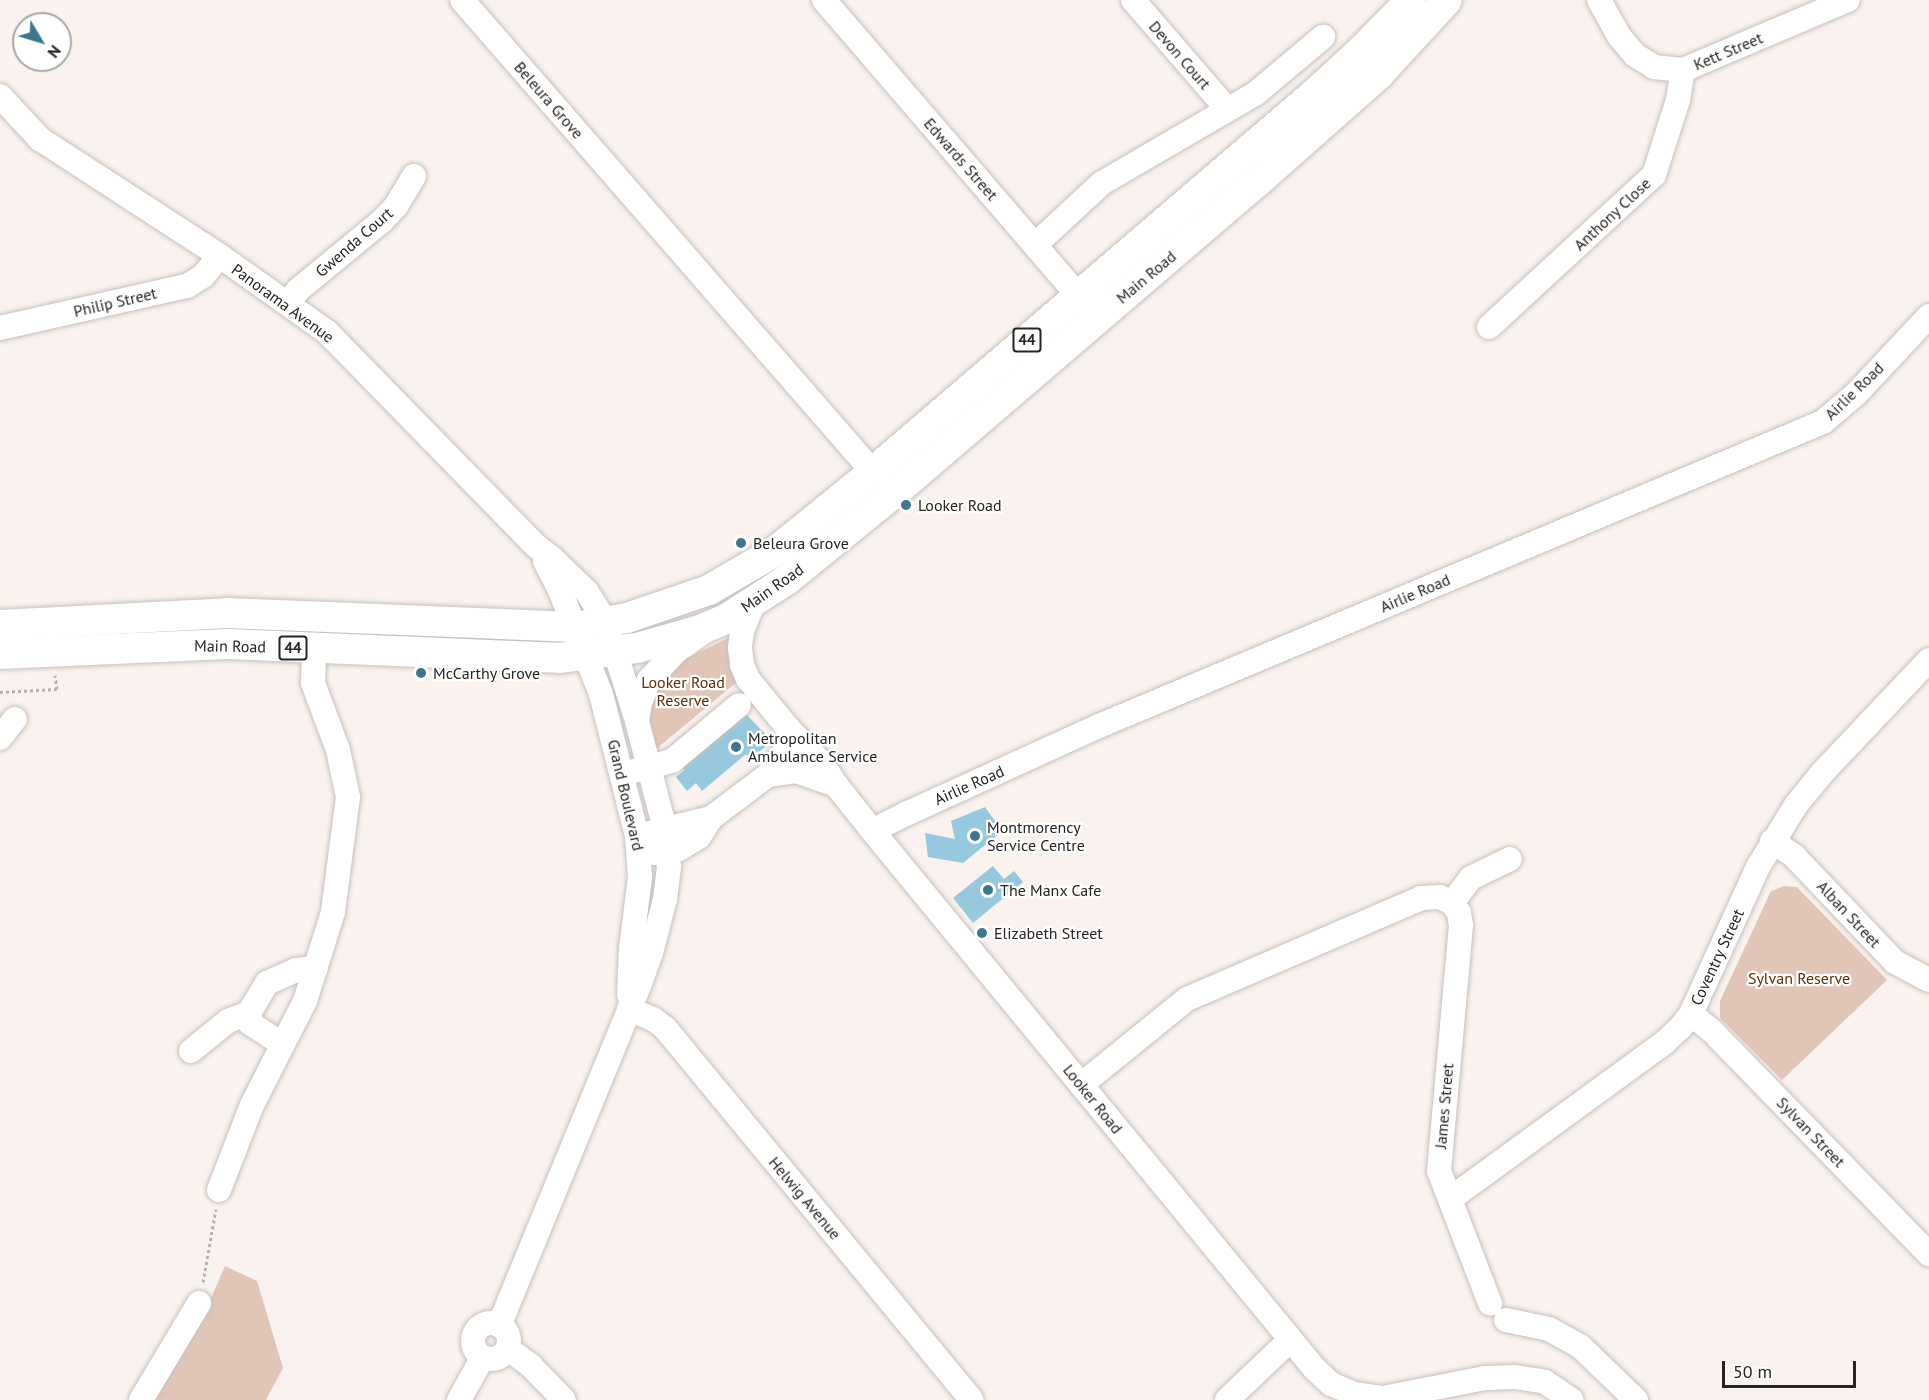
<!DOCTYPE html>
<style>
body{margin:0}
#map{position:relative;width:1929px;height:1400px;overflow:hidden;background:#f9f2ee;font-family:"PT Sans",sans-serif}
div>[style]{position:absolute}
.green>*{inset:0;background:#e1c6b7}
.building>*{inset:0;background:#96c8de}
.path>*{height:3px;margin-top:-1.5px;transform-origin:0;background:repeating-linear-gradient(90deg,#b8b2af 0 3px,transparent 0 6px)}
.roads{filter:drop-shadow(0 0 2px #c7c0bc) drop-shadow(0 0 2px #c7c0bc)}
.minor>*{height:24px;margin:-12px;padding:0 12px;transform-origin:12px;border-radius:12px;background:#fff}
.minor>.ring{margin:-12px;padding:0;box-sizing:content-box;background:none;border:24px solid #fff;border-radius:50%}
.major>*{height:30px;margin:-15px;padding:0 15px;transform-origin:15px;border-radius:15px;background:#fff}
.dots>*{width:16px;height:16px;translate:-50% -50%;box-sizing:border-box;border:3px solid #fff;border-radius:50%}
span{translate:-50% -50%;white-space:nowrap;text-align:center;line-height:1.15;-webkit-text-stroke:4.5px #fff;paint-order:stroke}
.shield-label span{padding:2px 4px;background:#fff;border:2px solid;border-radius:4px;-webkit-text-stroke-width:0}
.shield-label{font-size:15px;color:#262322;font-weight:700}
.street-label{font-size:16px;color:#262322}
.poi-label{font-size:16px;color:#262322}
.left{translate:0 -50%;text-align:left}
.park-label{font-size:16px;color:#622d03}
.north{position:absolute;left:12px;top:12px;width:60px;height:60px;box-sizing:border-box;background:#fff;border:2px solid #a8a7a7;border-radius:50%;rotate:128deg;font-size:16px;font-weight:700;line-height:24px;text-align:center;color:#262322}
.north::after{content:'';display:block;margin:auto;width:21px;height:27px;background:#3c778f;clip-path:polygon(50% 0,100% 100%,50% 72%,0 100%)}
.scale{position:absolute;left:1722px;top:1361px;width:134px;height:27px;box-sizing:border-box;border:3px solid #262322;border-top:0;padding-left:8px;font-size:18px;line-height:21px;white-space:nowrap;color:#262322;-webkit-text-stroke:4px #fff;paint-order:stroke}
</style>
<div id="map">
<div class="green">
<i style="clip-path:polygon(730px 637px,738px 681px,655px 750px,647px 722px,649px 697px,685px 659px)"></i>
<i style="clip-path:polygon(1784px 886px,1797px 887px,1887px 980px,1782px 1080px,1720px 1018px,1720px 1001px,1771px 891px)"></i>
<i style="clip-path:polygon(225px 1266px,257px 1281px,283px 1368px,266px 1400px,152px 1400px,205px 1312px)"></i>
</div>
<div class="building">
<i style="clip-path:polygon(746px 714px,772px 741px,751px 759px,746px 754px,702px 791px,696px 783px,687px 791px,676px 777px,684px 770px,682px 767px)"></i>
<i style="clip-path:polygon(985px 807px,1002px 831px,963px 863px,928px 857px,925px 833px,955px 839px,951px 821px)"></i>
<i style="clip-path:polygon(993px 866px,1004px 879px,1014px 871px,1023px 882px,973px 923px,953px 898px)"></i>
</div>
<div class="path">
<i style="left:0;top:692px;width:57px;rotate:-3deg"></i>
<i style="left:57px;top:689px;width:14px;rotate:-98deg"></i>
<i style="left:203px;top:1282px;width:74px;rotate:-79.9deg"></i>
</div>
<div class="roads">
<div class="minor">
<i style="left:462px;top:0;width:626px;rotate:48.95deg"></i>
<i style="left:824px;top:0;width:409px;rotate:49.3deg"></i>
<i style="left:1133px;top:0;width:145px;rotate:49.2deg"></i>
<i style="left:1599px;top:0;width:41px;rotate:60.9deg"></i>
<i style="left:1619px;top:36px;width:25px;rotate:50deg"></i>
<i style="left:1635px;top:55px;width:22px;rotate:32deg"></i>
<i style="left:1654px;top:67px;width:29px;rotate:6deg"></i>
<i style="left:1683px;top:70px;width:179px;rotate:-23deg"></i>
<i style="left:0;top:96px;width:59px;rotate:47.1deg"></i>
<i style="left:40px;top:139px;width:215px;rotate:33deg"></i>
<i style="left:220px;top:256px;width:131px;rotate:35.4deg"></i>
<i style="left:327px;top:332px;width:299px;rotate:45.7deg"></i>
<i style="left:536px;top:546px;width:20px;rotate:37deg"></i>
<i style="left:552px;top:558px;width:49px;rotate:44.2deg"></i>
<i style="left:587px;top:592px;width:36px;rotate:58deg"></i>
<i style="left:606px;top:623px;width:103px;rotate:72.4deg"></i>
<i style="left:637px;top:721px;width:112px;rotate:75.5deg"></i>
<i style="left:665px;top:829px;width:38px;rotate:84deg"></i>
<i style="left:669px;top:867px;width:32px;rotate:97deg"></i>
<i style="left:665px;top:899px;width:56px;rotate:104.5deg"></i>
<i style="left:651px;top:953px;width:35px;rotate:110deg"></i>
<i style="left:639px;top:986px;width:367px;rotate:112.4deg"></i>
<i style="left:1035px;top:245px;width:91px;rotate:-42.8deg"></i>
<i style="left:1102px;top:183px;width:177px;rotate:-30.2deg"></i>
<i style="left:1255px;top:94px;width:89px;rotate:-40deg"></i>
<i style="left:288px;top:303px;width:16px;rotate:-52deg"></i>
<i style="left:298px;top:290px;width:109px;rotate:-39.4deg"></i>
<i style="left:382px;top:221px;width:21px;rotate:-47deg"></i>
<i style="left:396px;top:206px;width:35px;rotate:-59deg"></i>
<i style="left:1489px;top:327px;width:224px;rotate:-42.7deg"></i>
<i style="left:1654px;top:175px;width:79px;rotate:-72.3deg"></i>
<i style="left:1678px;top:100px;width:30px;rotate:-81deg"></i>
<i style="left:0;top:328px;width:192px;rotate:-12.7deg"></i>
<i style="left:187px;top:286px;width:19px;rotate:-32deg"></i>
<i style="left:203px;top:276px;width:26px;rotate:-50deg"></i>
<i style="left:545px;top:561px;width:36px;rotate:63deg"></i>
<i style="left:561px;top:593px;width:109px;rotate:68.4deg"></i>
<i style="left:601px;top:694px;width:146px;rotate:75.8deg"></i>
<i style="left:637px;top:836px;width:41px;rotate:85.8deg"></i>
<i style="left:640px;top:877px;width:72px;rotate:97.2deg"></i>
<i style="left:631px;top:948px;width:47px;rotate:92.4deg"></i>
<i style="left:753px;top:604px;width:29px;rotate:112deg"></i>
<i style="left:742px;top:631px;width:17px;rotate:97deg"></i>
<i style="left:740px;top:648px;width:17px;rotate:83deg"></i>
<i style="left:742px;top:665px;width:15px;rotate:67deg"></i>
<i style="left:748px;top:679px;width:63px;rotate:50.8deg"></i>
<i style="left:788px;top:728px;width:47px;rotate:45.9deg"></i>
<i style="left:821px;top:762px;width:27px;rotate:57deg"></i>
<i style="left:836px;top:785px;width:63px;rotate:51.5deg"></i>
<i style="left:875px;top:834px;width:693px;rotate:50.57deg"></i>
<i style="left:1315px;top:1369px;width:22px;rotate:43deg"></i>
<i style="left:1331px;top:1384px;width:25px;rotate:23deg"></i>
<i style="left:1354px;top:1394px;width:29px;rotate:8deg"></i>
<i style="left:1383px;top:1398px;width:104px;rotate:-11.1deg"></i>
<i style="left:1485px;top:1378px;width:30px;rotate:-2deg"></i>
<i style="left:1515px;top:1377px;width:30px;rotate:9deg"></i>
<i style="left:1545px;top:1382px;width:32px;rotate:34deg"></i>
<i style="left:637px;top:720px;width:17px;rotate:-80deg"></i>
<i style="left:640px;top:703px;width:25px;rotate:-69deg"></i>
<i style="left:649px;top:680px;width:38px;rotate:-47deg"></i>
<i style="left:675px;top:652px;width:32px;rotate:-35deg"></i>
<i style="left:0;top:738px;width:24px;rotate:-52deg"></i>
<i style="left:634px;top:771px;width:39px;rotate:-15deg"></i>
<i style="left:672px;top:761px;width:87px;rotate:-39.9deg"></i>
<i style="left:768px;top:775px;width:28px;rotate:-8deg"></i>
<i style="left:796px;top:771px;width:42px;rotate:19.3deg"></i>
<i style="left:650px;top:833px;width:63px;rotate:-13.8deg"></i>
<i style="left:875px;top:834px;width:13px;rotate:-45deg"></i>
<i style="left:884px;top:825px;width:27px;rotate:-27deg"></i>
<i style="left:908px;top:813px;width:210px;rotate:-24.5deg"></i>
<i style="left:1099px;top:726px;width:785px;rotate:-22.78deg"></i>
<i style="left:1823px;top:422px;width:43px;rotate:-40.3deg"></i>
<i style="left:1856px;top:394px;width:107px;rotate:-46.9deg"></i>
<i style="left:1772px;top:841px;width:27px;rotate:34deg"></i>
<i style="left:1794px;top:856px;width:146px;rotate:46.4deg"></i>
<i style="left:1895px;top:962px;width:38px;rotate:28deg"></i>
<i style="left:654px;top:853px;width:25px;rotate:-9deg"></i>
<i style="left:679px;top:849px;width:23px;rotate:-31deg"></i>
<i style="left:699px;top:837px;width:22px;rotate:-58deg"></i>
<i style="left:711px;top:818px;width:71px;rotate:-37deg"></i>
<i style="left:768px;top:775px;width:22px;rotate:-56deg"></i>
<i style="left:780px;top:757px;width:14px;rotate:-45deg"></i>
<i style="left:790px;top:747px;width:17px;rotate:3deg"></i>
<i style="left:1452px;top:903px;width:31px;rotate:-53deg"></i>
<i style="left:1471px;top:878px;width:43px;rotate:-26deg"></i>
<i style="left:629px;top:1009px;width:26px;rotate:23deg"></i>
<i style="left:653px;top:1019px;width:15px;rotate:37deg"></i>
<i style="left:665px;top:1028px;width:482px;rotate:50.5deg"></i>
<i style="left:1691px;top:1014px;width:26px;rotate:39deg"></i>
<i style="left:1711px;top:1030px;width:313px;rotate:45.8deg"></i>
<i style="left:282px;top:1044px;width:38px;rotate:-147deg"></i>
<i style="left:250px;top:1023px;width:10px;rotate:-96deg"></i>
<i style="left:249px;top:1013px;width:35px;rotate:-59deg"></i>
<i style="left:267px;top:983px;width:32px;rotate:-24deg"></i>
<i style="left:296px;top:970px;width:20px;rotate:-6deg"></i>
<i style="left:191px;top:1051px;width:48px;rotate:-39deg"></i>
<i style="left:228px;top:1021px;width:22px;rotate:-21deg"></i>
<i style="left:1081px;top:1085px;width:136px;rotate:-39.1deg"></i>
<i style="left:1187px;top:999px;width:255px;rotate:-23.3deg"></i>
<i style="left:1421px;top:898px;width:19px;rotate:-3deg"></i>
<i style="left:1440px;top:897px;width:13px;rotate:27deg"></i>
<i style="left:1452px;top:903px;width:12px;rotate:55deg"></i>
<i style="left:1459px;top:913px;width:12px;rotate:81deg"></i>
<i style="left:1461px;top:925px;width:247px;rotate:95.1deg"></i>
<i style="left:1439px;top:1171px;width:142px;rotate:68.9deg"></i>
<i style="left:219px;top:1190px;width:91px;rotate:-68.8deg"></i>
<i style="left:252px;top:1105px;width:117px;rotate:-63deg"></i>
<i style="left:305px;top:1001px;width:93px;rotate:-72.5deg"></i>
<i style="left:333px;top:912px;width:116px;rotate:-82.6deg"></i>
<i style="left:348px;top:797px;width:48px;rotate:-102deg"></i>
<i style="left:338px;top:750px;width:72px;rotate:-110.5deg"></i>
<i style="left:313px;top:683px;width:34px;rotate:-88deg"></i>
<i style="left:1450px;top:1199px;width:266px;rotate:-36.1deg"></i>
<i style="left:1665px;top:1042px;width:22px;rotate:-43deg"></i>
<i style="left:1681px;top:1027px;width:16px;rotate:-52deg"></i>
<i style="left:1691px;top:1014px;width:162px;rotate:-65.5deg"></i>
<i style="left:1758px;top:867px;width:73px;rotate:-58.5deg"></i>
<i style="left:1796px;top:805px;width:43px;rotate:-50.7deg"></i>
<i style="left:1823px;top:772px;width:154px;rotate:-46.6deg"></i>
<i style="left:1506px;top:1320px;width:44px;rotate:11.8deg"></i>
<i style="left:1549px;top:1329px;width:35px;rotate:29deg"></i>
<i style="left:1580px;top:1346px;width:78px;rotate:44deg"></i>
<i class="ring" style="left:473px;top:1323px;width:12px;height:12px"></i>
<i style="left:508px;top:1349px;width:29px;rotate:36deg"></i>
<i style="left:531px;top:1366px;width:47px;rotate:45.9deg"></i>
<i style="left:141px;top:1400px;width:113px;rotate:-59.1deg"></i>
<i style="left:459px;top:1400px;width:49px;rotate:-60.8deg"></i>
<i style="left:1227px;top:1400px;width:87px;rotate:-43.6deg"></i>
</div>
<div class="major">
<i style="left:0;top:625px;width:227px;rotate:-3deg"></i>
<i style="left:227px;top:613px;width:347px;rotate:2.3deg"></i>
<i style="left:574px;top:627px;width:54px;rotate:-9.6deg"></i>
<i style="left:627px;top:618px;width:87px;rotate:-18.9deg"></i>
<i style="left:709px;top:590px;width:78px;rotate:-30.2deg"></i>
<i style="left:776px;top:551px;width:125px;rotate:-39.2deg"></i>
<i style="left:873px;top:472px;width:579px;rotate:-40.59deg"></i>
<i style="left:1313px;top:95px;width:65px;rotate:-42.5deg"></i>
<i style="left:1361px;top:51px;width:71px;rotate:-45.6deg"></i>
<i style="left:0;top:654px;width:228px;rotate:-2.5deg"></i>
<i style="left:228px;top:644px;width:331px;rotate:2.4deg"></i>
<i style="left:559px;top:658px;width:79px;rotate:-7.3deg"></i>
<i style="left:637px;top:648px;width:66px;rotate:-15.9deg"></i>
<i style="left:700px;top:630px;width:28px;rotate:-23deg"></i>
<i style="left:726px;top:619px;width:74px;rotate:-32.8deg"></i>
<i style="left:788px;top:579px;width:136px;rotate:-39.1deg"></i>
<i style="left:894px;top:493px;width:477px;rotate:-40.6deg"></i>
<i style="left:1256px;top:183px;width:164px;rotate:-41.5deg"></i>
<i style="left:1379px;top:74px;width:100px;rotate:-47.4deg"></i>
</div>
</div>
<div class="dots">
<i style="left:906px;top:505px;background:#3c778f"></i>
<i style="left:741px;top:543px;background:#3c778f"></i>
<i style="left:421px;top:673px;background:#3c778f"></i>
<i style="left:736px;top:747px;background:#3c778f"></i>
<i style="left:975px;top:836px;background:#3c778f"></i>
<i style="left:988px;top:890px;background:#3c778f"></i>
<i style="left:982px;top:933px;background:#3c778f"></i>
</div>
<div class="shield-label">
<span style="left:1027px;top:340px">44</span>
<span style="left:293px;top:648px">44</span>
</div>
<div class="street-label">
<span style="left:1728px;top:51px;rotate:-23deg">Kett Street</span>
<span style="left:1180px;top:55px;rotate:49deg">Devon Court</span>
<span style="left:549px;top:100px;rotate:49deg">Beleura Grove</span>
<span style="left:961px;top:159px;rotate:49deg">Edwards Street</span>
<span style="left:1612px;top:214px;rotate:-43deg">Anthony Close</span>
<span style="left:354px;top:242px;rotate:-41deg">Gwenda Court</span>
<span style="left:1146px;top:277px;rotate:-40deg">Main Road</span>
<span style="left:115px;top:302px;rotate:-13deg">Philip Street</span>
<span style="left:283px;top:303px;rotate:36deg">Panorama Avenue</span>
<span style="left:1854px;top:391px;rotate:-44deg">Airlie Road</span>
<span style="left:772px;top:588px;rotate:-35deg">Main Road</span>
<span style="left:1415px;top:593px;rotate:-23deg">Airlie Road</span>
<span style="left:230px;top:646px;rotate:1deg">Main Road</span>
<span style="left:969px;top:785px;rotate:-24deg">Airlie Road</span>
<span style="left:626px;top:795px;rotate:77deg">Grand Boulevard</span>
<span style="left:1849px;top:914px;rotate:47deg">Alban Street</span>
<span style="left:1717px;top:957px;rotate:-65deg">Coventry Street</span>
<span style="left:1093px;top:1099px;rotate:51deg">Looker Road</span>
<span style="left:1444px;top:1106px;rotate:-85deg">James Street</span>
<span style="left:1811px;top:1132px;rotate:46deg">Sylvan Street</span>
<span style="left:805px;top:1198px;rotate:50deg">Helwig Avenue</span>
</div>
<div class="poi-label">
<span class="left" style="left:918px;top:505px">Looker Road</span>
<span class="left" style="left:753px;top:543px">Beleura Grove</span>
<span class="left" style="left:433px;top:673px">McCarthy Grove</span>
<span class="left" style="left:748px;top:747px">Metropolitan<br>Ambulance Service</span>
<span class="left" style="left:987px;top:836px">Montmorency<br>Service Centre</span>
<span class="left" style="left:1000px;top:890px">The Manx Cafe</span>
<span class="left" style="left:994px;top:933px">Elizabeth Street</span>
</div>
<div class="park-label">
<span style="left:683px;top:691px">Looker Road<br>Reserve</span>
<span style="left:1799px;top:978px">Sylvan Reserve</span>
</div>
<div class="north">N</div>
<div class="scale">50 m</div>
</div>
